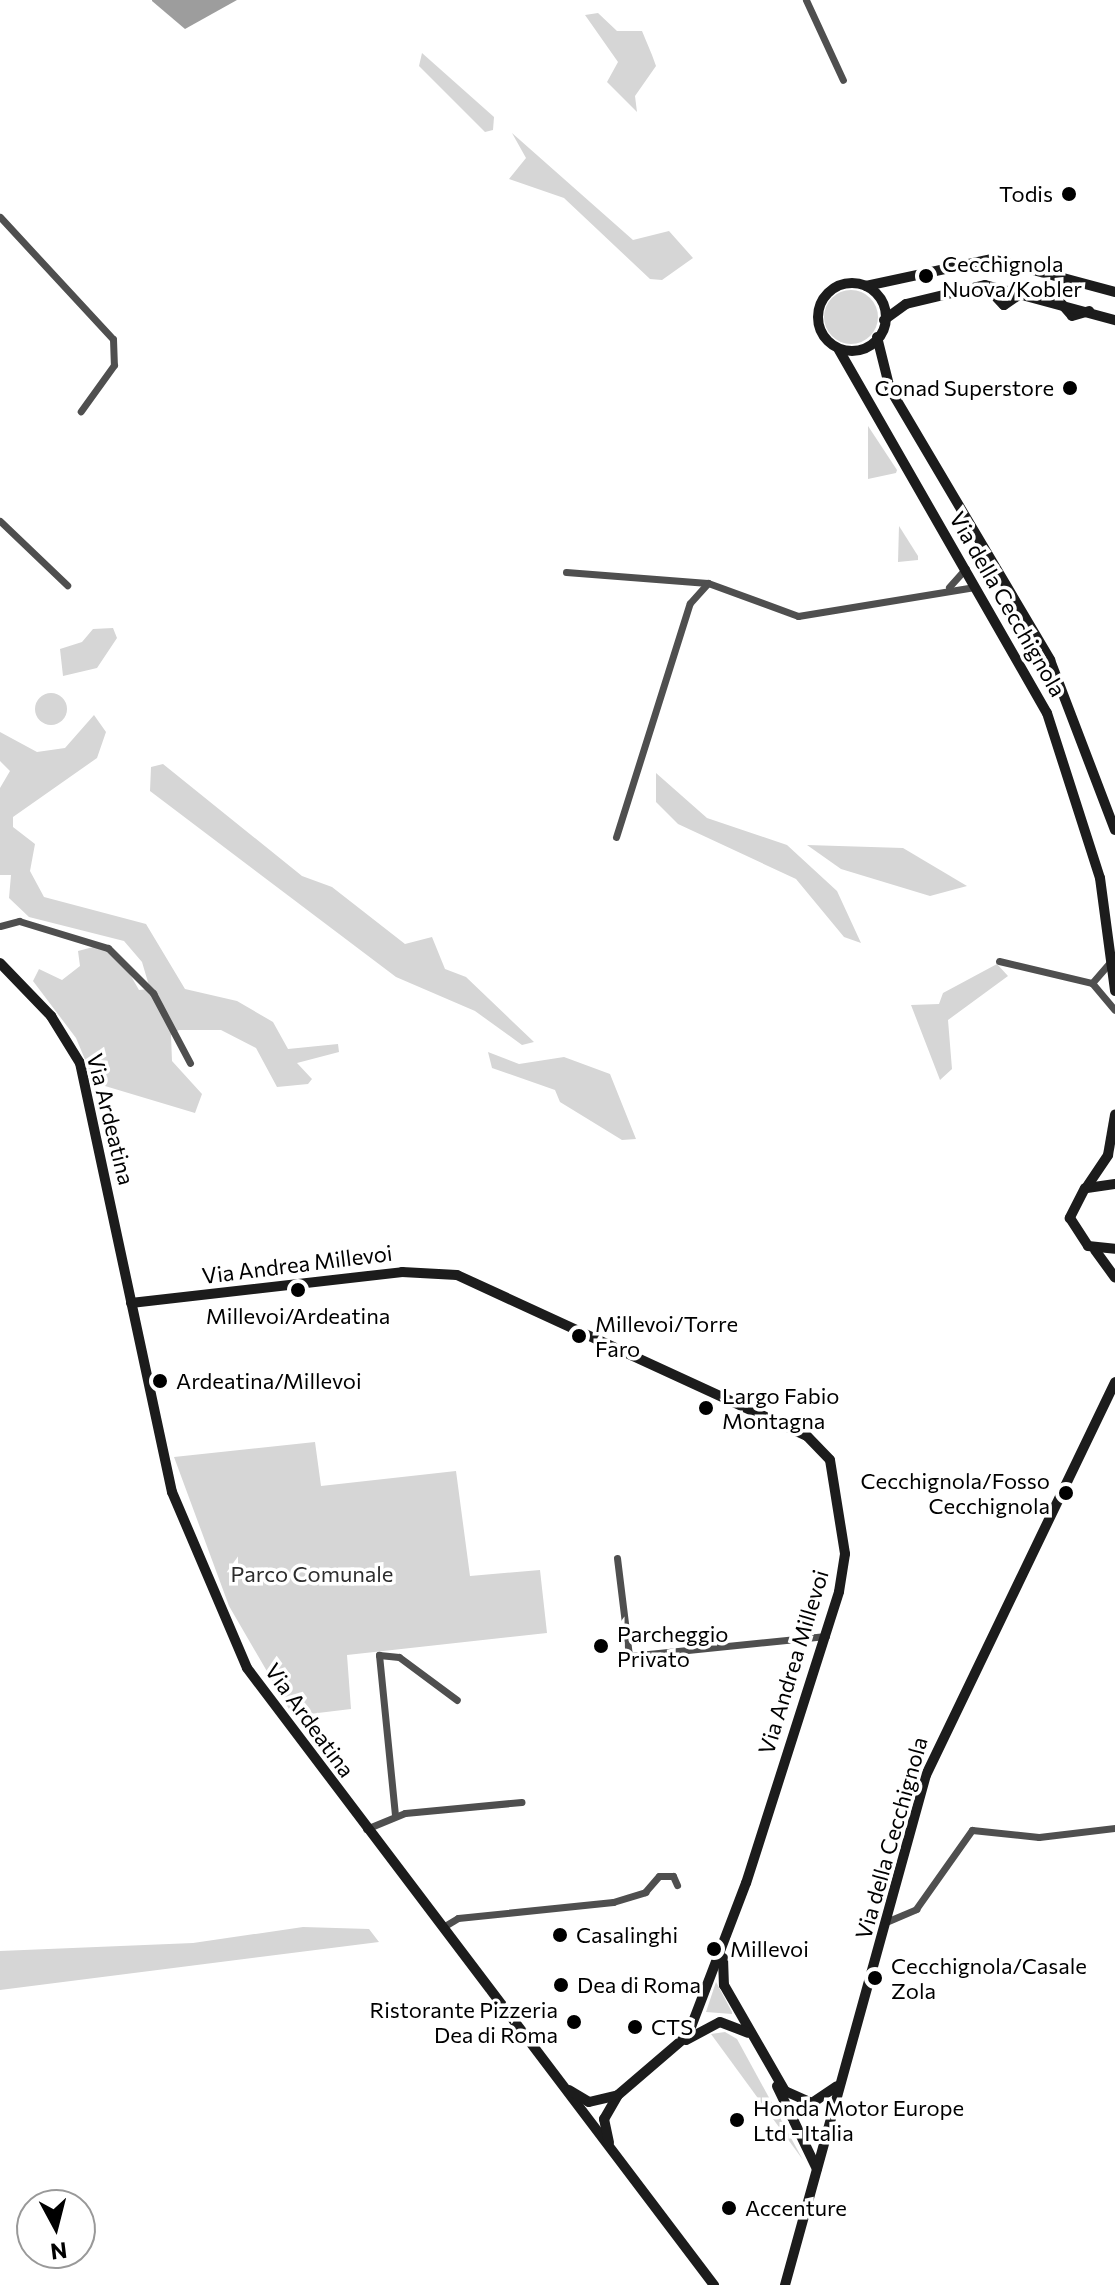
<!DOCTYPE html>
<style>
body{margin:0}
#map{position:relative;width:1115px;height:2285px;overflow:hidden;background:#fff;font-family:Commissioner,sans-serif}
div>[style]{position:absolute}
.green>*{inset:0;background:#d6d6d6}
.round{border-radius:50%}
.water>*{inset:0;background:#9d9d9d}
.street>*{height:7px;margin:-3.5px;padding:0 3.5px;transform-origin:3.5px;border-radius:3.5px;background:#4f4f4f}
.secondary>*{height:10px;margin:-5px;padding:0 5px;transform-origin:5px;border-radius:5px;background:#1c1c1c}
.secondary>.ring{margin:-5px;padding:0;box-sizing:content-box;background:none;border:10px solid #1c1c1c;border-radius:50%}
.dots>*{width:22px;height:22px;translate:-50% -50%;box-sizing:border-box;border:4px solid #fff;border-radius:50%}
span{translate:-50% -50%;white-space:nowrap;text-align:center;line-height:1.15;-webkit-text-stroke:7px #fff;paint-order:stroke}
.poi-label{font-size:22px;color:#000}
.right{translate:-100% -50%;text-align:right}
.left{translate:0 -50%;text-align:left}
.street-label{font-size:22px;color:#000}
.park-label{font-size:22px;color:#2d2d2d}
.north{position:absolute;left:16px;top:2189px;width:80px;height:80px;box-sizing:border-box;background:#fff;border:2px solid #999;border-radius:50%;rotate:173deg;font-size:22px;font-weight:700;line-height:32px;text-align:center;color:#000}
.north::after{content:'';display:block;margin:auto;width:28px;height:36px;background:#000;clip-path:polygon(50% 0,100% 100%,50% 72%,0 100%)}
</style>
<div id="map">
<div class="green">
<i style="clip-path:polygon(598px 13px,617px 31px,642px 31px,652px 55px,656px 66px,635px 96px,637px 112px,607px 82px,618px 62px,585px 15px)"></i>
<i style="clip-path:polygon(422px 53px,494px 117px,493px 130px,485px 132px,419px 66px)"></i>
<i style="clip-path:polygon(512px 133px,633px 240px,669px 231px,693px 258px,662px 280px,650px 279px,564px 198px,509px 179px,526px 158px)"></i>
<i class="round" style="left:824px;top:290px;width:54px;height:54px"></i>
<i style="clip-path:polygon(868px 426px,897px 470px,896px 473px,868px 479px)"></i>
<i style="clip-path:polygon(899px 526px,918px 556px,918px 560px,898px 562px)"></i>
<i style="clip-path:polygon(113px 628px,117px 638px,97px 668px,63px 676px,60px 649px,82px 642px,93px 629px)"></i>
<i class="round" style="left:35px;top:693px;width:32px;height:32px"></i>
<i style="clip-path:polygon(94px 715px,106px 732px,97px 758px,13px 817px,13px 827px,35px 844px,30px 871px,44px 897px,146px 924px,185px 989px,237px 1001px,273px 1022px,288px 1049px,338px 1044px,339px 1052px,297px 1063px,312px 1079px,308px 1084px,277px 1087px,256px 1048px,221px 1030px,179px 1030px,171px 1035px,172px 1061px,202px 1094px,195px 1113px,105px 1086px,94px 1081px,76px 1038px,33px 981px,39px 969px,62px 980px,80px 966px,78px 951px,97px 946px,119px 955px,139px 990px,150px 989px,142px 962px,124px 941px,29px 917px,9px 898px,11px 875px,0 875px,0 788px,10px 771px,0 761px,0 732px,37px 752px,65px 748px)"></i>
<i style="clip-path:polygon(163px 764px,302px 876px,332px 887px,405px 944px,432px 937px,445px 969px,466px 977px,534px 1042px,522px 1045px,475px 1011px,396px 977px,150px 791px,151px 767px)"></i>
<i style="clip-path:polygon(656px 773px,707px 818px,787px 845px,837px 891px,861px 943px,844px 937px,796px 879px,678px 824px,656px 802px)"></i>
<i style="clip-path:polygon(807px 845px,903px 848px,967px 886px,930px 896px,841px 869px)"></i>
<i style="clip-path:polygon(997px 964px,1008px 976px,948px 1020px,952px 1069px,940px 1080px,911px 1005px,939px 1004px,943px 993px)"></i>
<i style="clip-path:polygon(488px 1052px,519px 1064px,564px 1057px,610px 1074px,636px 1139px,622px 1140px,560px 1102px,555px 1090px,492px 1068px)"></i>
<i style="clip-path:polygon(315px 1442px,321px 1486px,456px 1471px,470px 1576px,540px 1570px,547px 1633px,347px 1655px,351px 1709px,293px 1716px,229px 1606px,174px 1457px)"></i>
<i style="clip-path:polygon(303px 1927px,369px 1929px,379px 1942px,0 1990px,0 1951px,193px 1943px)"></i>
<i style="clip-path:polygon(716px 1982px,732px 2012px,732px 2014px,706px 2012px)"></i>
<i style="clip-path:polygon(725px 2032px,737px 2039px,803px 2160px,711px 2034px)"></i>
</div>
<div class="water">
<i style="clip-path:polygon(237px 0,185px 29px,152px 1px,152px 0)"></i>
</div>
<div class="street">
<i style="left:806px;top:0;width:88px;rotate:65.2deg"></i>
<i style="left:0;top:217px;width:166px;rotate:47.2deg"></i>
<i style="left:113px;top:339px;width:26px;rotate:88deg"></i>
<i style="left:114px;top:365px;width:57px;rotate:125.7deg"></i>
<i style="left:0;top:521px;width:93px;rotate:43.7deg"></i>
<i style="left:566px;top:572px;width:142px;rotate:4.4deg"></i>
<i style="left:708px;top:583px;width:96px;rotate:20.1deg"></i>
<i style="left:798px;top:616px;width:179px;rotate:-9.3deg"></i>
<i style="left:949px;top:587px;width:25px;rotate:-48deg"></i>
<i style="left:616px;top:837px;width:245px;rotate:-72.5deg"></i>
<i style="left:690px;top:603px;width:27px;rotate:-48deg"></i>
<i style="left:0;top:926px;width:20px;rotate:-15deg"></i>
<i style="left:19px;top:921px;width:93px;rotate:16.9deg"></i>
<i style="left:108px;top:948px;width:64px;rotate:45deg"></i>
<i style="left:153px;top:993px;width:79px;rotate:62.1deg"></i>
<i style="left:999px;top:961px;width:96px;rotate:13.3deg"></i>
<i style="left:1092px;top:983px;width:35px;rotate:50deg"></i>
<i style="left:1092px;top:983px;width:29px;rotate:-49deg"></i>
<i style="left:617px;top:1558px;width:99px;rotate:83deg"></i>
<i style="left:629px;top:1656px;width:198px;rotate:-5.8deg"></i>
<i style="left:395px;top:1815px;width:161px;rotate:-95.7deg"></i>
<i style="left:379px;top:1655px;width:20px;rotate:6deg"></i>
<i style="left:399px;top:1657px;width:72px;rotate:36.6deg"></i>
<i style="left:366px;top:1829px;width:42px;rotate:-22.3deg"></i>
<i style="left:405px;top:1813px;width:117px;rotate:-5.4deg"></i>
<i style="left:886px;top:1922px;width:33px;rotate:-23deg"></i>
<i style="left:916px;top:1909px;width:97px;rotate:-54.7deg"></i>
<i style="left:972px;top:1830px;width:67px;rotate:6deg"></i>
<i style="left:1039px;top:1837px;width:77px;rotate:-6.8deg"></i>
<i style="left:443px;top:1927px;width:17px;rotate:-31deg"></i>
<i style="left:458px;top:1918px;width:156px;rotate:-5.9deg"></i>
<i style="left:613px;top:1902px;width:34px;rotate:-17deg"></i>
<i style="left:645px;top:1892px;width:21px;rotate:-49deg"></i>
<i style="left:659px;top:1876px;width:14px"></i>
<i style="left:673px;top:1876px;width:10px;rotate:66deg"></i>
</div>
<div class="secondary">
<i class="ring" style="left:818px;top:283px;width:58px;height:58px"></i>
<i style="left:866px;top:286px;width:129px;rotate:-12.1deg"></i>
<i style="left:992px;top:259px;width:127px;rotate:15deg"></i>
<i style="left:986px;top:286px;width:26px;rotate:47deg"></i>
<i style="left:1004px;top:305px;width:23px;rotate:-34deg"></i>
<i style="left:1060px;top:302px;width:18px;rotate:49deg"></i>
<i style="left:1072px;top:316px;width:18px;rotate:-16deg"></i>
<i style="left:884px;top:320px;width:27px;rotate:-36deg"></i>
<i style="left:906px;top:304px;width:81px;rotate:-13.5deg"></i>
<i style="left:985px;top:285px;width:135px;rotate:15.1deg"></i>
<i style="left:877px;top:337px;width:54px;rotate:76deg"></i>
<i style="left:890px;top:389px;width:315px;rotate:59.4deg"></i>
<i style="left:1050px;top:660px;width:182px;rotate:69.1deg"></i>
<i style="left:839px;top:350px;width:418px;rotate:60.2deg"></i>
<i style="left:1047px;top:713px;width:173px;rotate:72.2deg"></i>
<i style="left:1100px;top:878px;width:114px;rotate:82.4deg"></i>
<i style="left:0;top:963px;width:74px;rotate:46.1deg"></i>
<i style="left:51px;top:1016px;width:55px;rotate:58.3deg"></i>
<i style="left:80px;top:1063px;width:439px;rotate:77.9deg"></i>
<i style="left:172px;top:1492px;width:191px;rotate:66.9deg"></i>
<i style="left:247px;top:1668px;width:774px;rotate:52.88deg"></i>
<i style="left:1115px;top:1184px;width:30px;rotate:172deg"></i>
<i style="left:1085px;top:1188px;width:34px;rotate:117deg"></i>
<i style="left:1070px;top:1218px;width:33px;rotate:57deg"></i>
<i style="left:1088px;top:1246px;width:27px;rotate:6deg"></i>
<i style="left:1088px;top:1185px;width:36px;rotate:-56deg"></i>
<i style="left:1108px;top:1155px;width:41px;rotate:-80.1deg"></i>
<i style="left:1095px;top:1250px;width:34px;rotate:54deg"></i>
<i style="left:131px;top:1303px;width:273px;rotate:-6.5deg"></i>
<i style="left:402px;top:1272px;width:55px;rotate:3.1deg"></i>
<i style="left:457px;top:1275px;width:385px;rotate:24.7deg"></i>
<i style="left:807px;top:1436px;width:33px;rotate:46deg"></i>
<i style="left:830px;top:1460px;width:95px;rotate:80.9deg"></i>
<i style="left:845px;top:1554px;width:38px;rotate:99deg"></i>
<i style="left:839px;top:1592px;width:305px;rotate:107.7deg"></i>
<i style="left:746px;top:1883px;width:163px;rotate:110.9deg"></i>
<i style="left:688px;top:2035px;width:92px;rotate:139.4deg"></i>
<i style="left:618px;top:2095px;width:28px;rotate:120deg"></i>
<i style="left:604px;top:2119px;width:24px;rotate:78deg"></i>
<i style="left:723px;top:1958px;width:27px;rotate:88deg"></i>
<i style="left:724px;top:1985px;width:122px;rotate:60.1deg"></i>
<i style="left:785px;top:2091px;width:30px;rotate:24deg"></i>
<i style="left:812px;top:2103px;width:30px;rotate:-34deg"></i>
<i style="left:686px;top:2040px;width:38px;rotate:-28deg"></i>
<i style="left:720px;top:2022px;width:30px;rotate:21deg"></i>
<i style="left:777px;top:2086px;width:92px;rotate:64.3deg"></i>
<i style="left:569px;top:2090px;width:23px;rotate:31deg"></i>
<i style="left:589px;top:2102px;width:28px;rotate:-13deg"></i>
<i style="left:785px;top:2285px;width:529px;rotate:-74.55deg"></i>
<i style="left:926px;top:1775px;width:436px;rotate:-64.3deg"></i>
</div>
<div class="dots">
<i style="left:1069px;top:194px;background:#000"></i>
<i style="left:926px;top:276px;background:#000"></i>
<i style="left:1070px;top:388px;background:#000"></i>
<i style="left:298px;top:1290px;background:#000"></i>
<i style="left:579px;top:1336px;background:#000"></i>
<i style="left:160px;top:1381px;background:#000"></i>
<i style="left:706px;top:1408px;background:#000"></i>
<i style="left:1066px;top:1493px;background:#000"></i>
<i style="left:601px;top:1646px;background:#000"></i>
<i style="left:560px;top:1935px;background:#000"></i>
<i style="left:714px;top:1949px;background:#000"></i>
<i style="left:875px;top:1978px;background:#000"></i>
<i style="left:561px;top:1985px;background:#000"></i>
<i style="left:574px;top:2022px;background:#000"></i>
<i style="left:635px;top:2027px;background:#000"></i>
<i style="left:737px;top:2120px;background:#000"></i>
<i style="left:729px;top:2208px;background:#000"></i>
</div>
<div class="poi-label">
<span class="right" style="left:1053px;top:194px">Todis</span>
<span class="left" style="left:942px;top:276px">Cecchignola<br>Nuova/Kobler</span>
<span class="right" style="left:1054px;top:388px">Conad Superstore</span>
<span style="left:298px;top:1316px">Millevoi/Ardeatina</span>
<span class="left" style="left:595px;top:1336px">Millevoi/Torre<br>Faro</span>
<span class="left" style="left:176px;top:1381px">Ardeatina/Millevoi</span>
<span class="left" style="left:722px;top:1408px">Largo Fabio<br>Montagna</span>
<span class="right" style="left:1050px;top:1493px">Cecchignola/Fosso<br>Cecchignola</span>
<span class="left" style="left:617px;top:1646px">Parcheggio<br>Privato</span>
<span class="left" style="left:576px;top:1935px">Casalinghi</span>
<span class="left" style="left:730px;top:1949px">Millevoi</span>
<span class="left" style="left:891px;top:1978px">Cecchignola/Casale<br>Zola</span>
<span class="left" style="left:577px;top:1985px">Dea di Roma</span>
<span class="right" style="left:558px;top:2022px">Ristorante Pizzeria<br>Dea di Roma</span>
<span class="left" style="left:651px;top:2027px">CTS</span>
<span class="left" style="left:753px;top:2120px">Honda Motor Europe<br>Ltd - Italia</span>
<span class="left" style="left:745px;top:2208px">Accenture</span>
</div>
<div class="street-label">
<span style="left:1008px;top:604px;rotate:60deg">Via della Cecchignola</span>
<span style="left:111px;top:1119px;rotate:76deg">Via Ardeatina</span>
<span style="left:297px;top:1264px;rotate:-7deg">Via Andrea Millevoi</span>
<span style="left:793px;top:1662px;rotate:-73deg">Via Andrea Millevoi</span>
<span style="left:310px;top:1720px;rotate:54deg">Via Ardeatina</span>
<span style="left:891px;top:1838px;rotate:-74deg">Via della Cecchignola</span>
</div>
<div class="park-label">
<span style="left:312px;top:1574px">Parco Comunale</span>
</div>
<div class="north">N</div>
</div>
